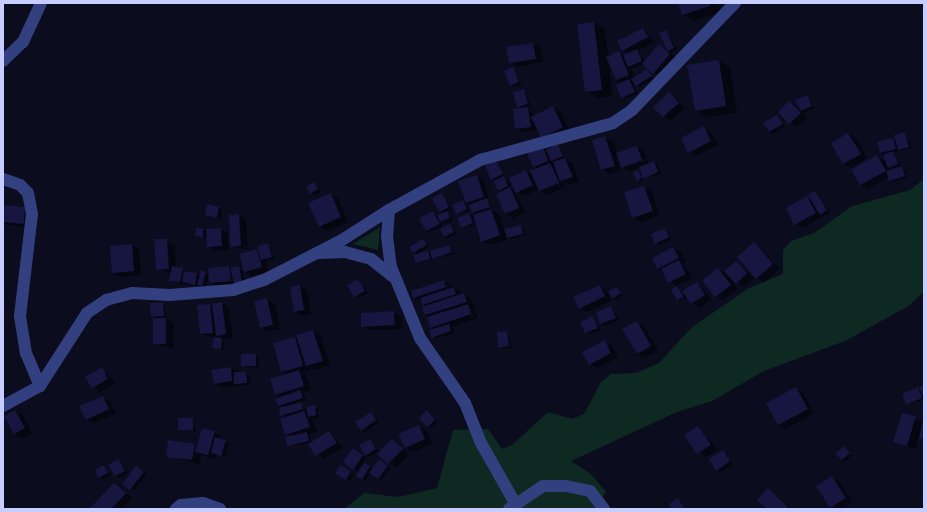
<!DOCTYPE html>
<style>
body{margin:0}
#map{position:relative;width:927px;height:512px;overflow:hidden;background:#0b0c1e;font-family:"Exo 2",sans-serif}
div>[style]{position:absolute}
.green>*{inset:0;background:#0e2822}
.shadow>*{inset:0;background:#0007}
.building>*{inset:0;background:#161640}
.minor>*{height:12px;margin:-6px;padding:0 6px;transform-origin:6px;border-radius:6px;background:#334080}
span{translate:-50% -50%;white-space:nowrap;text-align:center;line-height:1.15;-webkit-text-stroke:3px #0b0c1e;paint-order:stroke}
.frame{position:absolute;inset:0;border:4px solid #c8cdff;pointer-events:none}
</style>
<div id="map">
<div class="green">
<i style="clip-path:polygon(924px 179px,924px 291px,910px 305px,845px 341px,764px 371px,712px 401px,677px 412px,571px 461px,591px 474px,606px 492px,594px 509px,344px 509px,364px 493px,399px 497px,437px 488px,453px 430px,488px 429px,502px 449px,512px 445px,548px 412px,572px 419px,584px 414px,601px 382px,611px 374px,636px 373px,659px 363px,692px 327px,749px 288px,783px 274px,783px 250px,791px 241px,814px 233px,852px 206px,910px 190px)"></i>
<i style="clip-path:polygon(380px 227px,378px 250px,353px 244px)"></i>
</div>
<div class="shadow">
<i style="clip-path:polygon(679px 3px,718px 3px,721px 12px,694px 21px,682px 14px)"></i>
<i style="clip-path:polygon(594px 23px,605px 29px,608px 57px,628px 53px,623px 50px,643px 29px,655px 42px,638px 50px,645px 62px,659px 46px,670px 53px,661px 33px,666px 31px,677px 50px,671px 53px,677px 58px,661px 77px,643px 64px,631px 69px,635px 77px,647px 70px,654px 78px,640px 87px,632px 81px,638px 94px,626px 99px,622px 97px,622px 83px,616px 80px,609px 63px,612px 96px,597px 98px,586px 91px)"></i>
<i style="clip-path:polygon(533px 44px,541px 48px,543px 62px,517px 67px,510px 62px,508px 48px)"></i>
<i style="clip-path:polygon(719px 61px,730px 67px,737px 112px,707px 117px,696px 110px)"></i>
<i style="clip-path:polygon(513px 68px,522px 84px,514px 87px,511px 85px)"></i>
<i style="clip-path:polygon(524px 90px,531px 106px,526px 107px,536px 116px,553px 107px,560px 111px,570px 131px,549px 142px,538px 130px,524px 132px,516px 128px)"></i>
<i style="clip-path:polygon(669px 94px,685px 107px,671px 121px,664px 116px)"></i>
<i style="clip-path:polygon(807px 96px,815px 108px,803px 113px,807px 118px,797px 127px,790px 123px,789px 102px,802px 112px,797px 100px)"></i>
<i style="clip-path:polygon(777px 116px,785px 126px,773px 134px,770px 132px)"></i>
<i style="clip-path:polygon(704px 128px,711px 132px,718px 145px,696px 156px,689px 152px)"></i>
<i style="clip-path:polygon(evenodd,905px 133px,912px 148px,893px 152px,901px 166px,897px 169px,905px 169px,908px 177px,893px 182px,888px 177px,868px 189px,861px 185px,877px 156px,886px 162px,881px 152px,893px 139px,896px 141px,905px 133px,888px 167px,893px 170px,890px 171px,888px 167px)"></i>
<i style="clip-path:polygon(848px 134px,856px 138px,867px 158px,851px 168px,844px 164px)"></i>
<i style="clip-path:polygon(evenodd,605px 137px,613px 141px,617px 154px,637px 147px,644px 151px,649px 164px,657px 164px,661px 174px,644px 178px,641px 182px,638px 180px,638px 171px,642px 174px,640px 168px,629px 171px,620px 166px,621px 170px,609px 174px,602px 169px,605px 137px,647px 158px,647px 160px,626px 167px,626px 165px,647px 158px)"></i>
<i style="clip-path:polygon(evenodd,558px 146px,565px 158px,572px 163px,579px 181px,569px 185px,563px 182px,565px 187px,547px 195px,539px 189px,524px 196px,517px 192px,526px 171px,533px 176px,538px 169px,534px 166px,543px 148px,547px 150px,558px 146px,551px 168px,553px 168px,561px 187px,560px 188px,551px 168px)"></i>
<i style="clip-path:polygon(496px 162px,526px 212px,513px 218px,506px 214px,502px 192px,492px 179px)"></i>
<i style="clip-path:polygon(477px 176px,484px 180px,491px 209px,499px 214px,504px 230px,521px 226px,526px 235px,511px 239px,506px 237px,507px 240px,489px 245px,482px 241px,477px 225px,462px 227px,458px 218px,476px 214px,466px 203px,470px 211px,457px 213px,454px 205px,466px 203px,460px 181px)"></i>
<i style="clip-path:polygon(314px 184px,321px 191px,315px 196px,307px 188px)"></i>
<i style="clip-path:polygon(644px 187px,652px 191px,659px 215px,641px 222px,633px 217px)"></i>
<i style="clip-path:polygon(815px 192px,830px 212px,803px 228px,795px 224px,807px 197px,812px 201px)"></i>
<i style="clip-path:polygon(330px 194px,338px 198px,348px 222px,327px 231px,320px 226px)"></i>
<i style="clip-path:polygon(442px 194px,452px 209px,446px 212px,453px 220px,445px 224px,440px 221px,442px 226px,430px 232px,427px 231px,433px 212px,437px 216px,443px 214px,440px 211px)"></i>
<i style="clip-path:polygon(207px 205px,222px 209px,221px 219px,206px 215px)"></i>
<i style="clip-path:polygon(3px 206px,25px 208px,31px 228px,3px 224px)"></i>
<i style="clip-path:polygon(239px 215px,246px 220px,248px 250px,231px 246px)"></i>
<i style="clip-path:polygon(450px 225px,457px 234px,448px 238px,445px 236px)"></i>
<i style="clip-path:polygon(220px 229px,228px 234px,229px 250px,216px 251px,208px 246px,207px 238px,196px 236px,203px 230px)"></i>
<i style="clip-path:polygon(665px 229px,672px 239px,659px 245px,656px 243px)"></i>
<i style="clip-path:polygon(155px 240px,175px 244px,176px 268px,200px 276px,202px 272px,209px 275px,206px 288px,174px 282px,171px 280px,172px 273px,157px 269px)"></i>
<i style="clip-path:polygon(423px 240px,429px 247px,417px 254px,414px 252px)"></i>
<i style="clip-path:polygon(754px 244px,780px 269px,764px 282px,756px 278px)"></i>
<i style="clip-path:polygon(132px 245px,139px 249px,141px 275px,120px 277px,113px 273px)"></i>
<i style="clip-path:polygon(268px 245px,275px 259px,266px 261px,269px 271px,252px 276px,242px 270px,245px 283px,218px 287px,210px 283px,229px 267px,244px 270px,257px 250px)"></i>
<i style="clip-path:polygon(449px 246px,455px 254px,417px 263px,427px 252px,432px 255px)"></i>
<i style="clip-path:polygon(673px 248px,681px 252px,686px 262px,683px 264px,693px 278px,676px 286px,658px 268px)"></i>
<i style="clip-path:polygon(736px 262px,754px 278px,744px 287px,729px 274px,738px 289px,723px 300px,716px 296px,718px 269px,728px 274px)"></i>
<i style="clip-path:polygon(358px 280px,368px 293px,358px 298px,355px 296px)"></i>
<i style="clip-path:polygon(evenodd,444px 281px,471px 299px,478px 318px,452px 327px,454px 333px,436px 339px,424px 307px,427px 307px,414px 297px,444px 281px,445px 285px,447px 285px,449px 292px,447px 292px,445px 285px,444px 281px,469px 309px,471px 309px,474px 319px,472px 319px,469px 309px)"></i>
<i style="clip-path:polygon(697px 283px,712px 299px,699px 308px,688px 298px,678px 300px,672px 290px,677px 287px,682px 292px)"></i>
<i style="clip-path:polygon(300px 286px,307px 290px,311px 314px,302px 316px,295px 311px)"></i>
<i style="clip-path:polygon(600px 286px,608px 293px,616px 288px,623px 295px,616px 300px,610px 296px,612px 300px,587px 312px,579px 308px)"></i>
<i style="clip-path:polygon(267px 299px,275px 304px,280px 329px,268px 331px,261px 327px)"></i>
<i style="clip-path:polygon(163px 303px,167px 317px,164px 317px,174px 323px,174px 348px,154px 344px,157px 319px,152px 316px)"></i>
<i style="clip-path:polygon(221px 303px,229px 308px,233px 338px,223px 339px,224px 350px,214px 347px,215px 338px,201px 334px,210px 305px)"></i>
<i style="clip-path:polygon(611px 307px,619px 320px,604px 326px,601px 324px)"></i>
<i style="clip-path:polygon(394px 312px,401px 316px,402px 329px,370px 330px,362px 326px)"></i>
<i style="clip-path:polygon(593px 317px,601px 330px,589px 334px,585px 332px)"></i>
<i style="clip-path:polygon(637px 322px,644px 326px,658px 350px,645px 358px,637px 353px)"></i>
<i style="clip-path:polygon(313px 331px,320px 335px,330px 365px,314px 370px,309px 366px,310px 370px,301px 373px,306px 375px,311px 390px,303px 392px,306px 400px,299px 402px,305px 409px,318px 408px,319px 417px,312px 419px,317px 432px,309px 434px,312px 443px,329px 432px,343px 447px,323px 459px,309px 444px,288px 445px,290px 437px,281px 420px,287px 418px,281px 415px,282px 408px,277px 399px,281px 398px,276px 394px,288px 375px,282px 372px,295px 338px,299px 340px)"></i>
<i style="clip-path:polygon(507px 332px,512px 348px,502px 349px,499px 347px)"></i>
<i style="clip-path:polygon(605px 341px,612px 346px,618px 357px,597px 368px,590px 364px)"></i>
<i style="clip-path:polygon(256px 355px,259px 357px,259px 368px,242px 365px)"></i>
<i style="clip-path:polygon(230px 368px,249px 375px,250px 384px,222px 388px,214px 384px)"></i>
<i style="clip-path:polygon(102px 369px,115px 383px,100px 392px,86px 377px)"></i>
<i style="clip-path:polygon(924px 386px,924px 400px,907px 404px,918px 388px,922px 390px)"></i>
<i style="clip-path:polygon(796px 389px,803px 393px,814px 413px,786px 429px,779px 424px)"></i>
<i style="clip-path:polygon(103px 397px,110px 401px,116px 413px,94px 423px,86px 419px)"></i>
<i style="clip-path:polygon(15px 411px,23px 415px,32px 433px,22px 438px,15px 434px,6px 416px)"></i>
<i style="clip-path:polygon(427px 412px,438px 422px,431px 428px,427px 426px)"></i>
<i style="clip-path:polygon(371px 413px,379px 422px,365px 432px,361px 430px)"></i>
<i style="clip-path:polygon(902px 414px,923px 422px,924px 416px,924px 439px,919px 436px,915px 449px,894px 441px)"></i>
<i style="clip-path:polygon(192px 419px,196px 431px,179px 429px)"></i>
<i style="clip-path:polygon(419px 426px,426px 430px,432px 443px,413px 452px,405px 448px)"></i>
<i style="clip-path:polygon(698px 427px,717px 450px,705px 458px,686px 436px)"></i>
<i style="clip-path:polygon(214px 432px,229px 443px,225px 457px,217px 454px,215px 459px,201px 454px,200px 464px,167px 456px,194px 445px,198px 447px)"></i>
<i style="clip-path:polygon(370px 440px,379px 451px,369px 457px,366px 455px)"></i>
<i style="clip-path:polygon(392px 440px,409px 454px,396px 468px,379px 454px)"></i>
<i style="clip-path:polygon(844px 448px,852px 455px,846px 461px,843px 460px)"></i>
<i style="clip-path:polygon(357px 451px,366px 458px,357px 471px,354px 469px)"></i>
<i style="clip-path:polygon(723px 451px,733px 464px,720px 472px,717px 470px)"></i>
<i style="clip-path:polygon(118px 460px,128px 473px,119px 478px,116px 476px)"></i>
<i style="clip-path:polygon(382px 462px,390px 468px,381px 480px,371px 473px,365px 481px,357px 476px,365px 464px,373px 469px)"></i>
<i style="clip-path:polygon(104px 467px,111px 475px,103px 479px,99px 477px)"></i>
<i style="clip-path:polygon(340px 467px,354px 474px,350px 481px,336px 474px)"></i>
<i style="clip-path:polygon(140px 469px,147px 474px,134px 491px,123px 484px)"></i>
<i style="clip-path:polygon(832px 477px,839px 482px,852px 502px,841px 509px,831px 507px)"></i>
<i style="clip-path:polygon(114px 484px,132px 498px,122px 509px,92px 509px)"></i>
<i style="clip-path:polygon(768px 489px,775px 494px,792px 509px,768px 509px)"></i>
<i style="clip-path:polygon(678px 499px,681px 501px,687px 509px,673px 509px)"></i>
</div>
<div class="building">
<i style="clip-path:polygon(678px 3px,709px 3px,710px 6px,682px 15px)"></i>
<i style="clip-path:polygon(594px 22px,602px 90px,585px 92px,577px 24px)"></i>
<i style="clip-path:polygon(643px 28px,648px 37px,622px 51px,617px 41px)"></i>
<i style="clip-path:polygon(666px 30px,674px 48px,668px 51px,659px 33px)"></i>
<i style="clip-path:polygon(533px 43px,536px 59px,509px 63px,506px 47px)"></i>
<i style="clip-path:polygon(659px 44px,670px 54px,653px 74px,642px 64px)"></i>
<i style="clip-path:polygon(637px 49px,642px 61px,628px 67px,623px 55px)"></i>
<i style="clip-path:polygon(619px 51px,629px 75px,616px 80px,606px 57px)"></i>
<i style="clip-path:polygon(719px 60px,726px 106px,695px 111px,687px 65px)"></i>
<i style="clip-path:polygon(513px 67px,519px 82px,510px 86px,504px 71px)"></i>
<i style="clip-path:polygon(647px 69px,652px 76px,636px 86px,631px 79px)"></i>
<i style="clip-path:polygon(629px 79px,635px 92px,621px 98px,616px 85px)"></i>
<i style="clip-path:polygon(524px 89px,528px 104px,517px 107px,513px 92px)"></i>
<i style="clip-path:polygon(669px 92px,679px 103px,663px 117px,653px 107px)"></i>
<i style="clip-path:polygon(807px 95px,812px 106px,801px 111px,795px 100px)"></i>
<i style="clip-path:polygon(789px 101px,801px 113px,789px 124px,778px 112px)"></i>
<i style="clip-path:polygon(553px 106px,563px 127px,541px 138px,531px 117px)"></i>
<i style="clip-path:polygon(528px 107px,531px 127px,515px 129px,513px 109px)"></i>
<i style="clip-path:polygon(777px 115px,783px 124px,769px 132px,763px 123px)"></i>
<i style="clip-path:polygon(704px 126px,711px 141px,688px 153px,681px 138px)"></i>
<i style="clip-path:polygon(905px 132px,909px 147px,898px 150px,894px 135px)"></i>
<i style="clip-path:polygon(848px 133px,861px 154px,843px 164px,831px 143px)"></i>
<i style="clip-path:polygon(605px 136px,615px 166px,601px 170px,592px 140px)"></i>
<i style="clip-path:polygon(893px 138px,896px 149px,880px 153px,877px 142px)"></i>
<i style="clip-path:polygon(558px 144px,563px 156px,551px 161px,546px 150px)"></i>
<i style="clip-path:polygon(637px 146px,642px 160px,621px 168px,616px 153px)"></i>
<i style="clip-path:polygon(543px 147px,548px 161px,533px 167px,527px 153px)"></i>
<i style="clip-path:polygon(893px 151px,898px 164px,888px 168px,883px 155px)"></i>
<i style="clip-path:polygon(877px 155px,886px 171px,860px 185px,851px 170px)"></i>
<i style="clip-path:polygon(565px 158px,573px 177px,560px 181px,553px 162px)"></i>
<i style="clip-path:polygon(496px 161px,503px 174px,491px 180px,485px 166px)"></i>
<i style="clip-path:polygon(654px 161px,658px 172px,643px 179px,639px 167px)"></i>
<i style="clip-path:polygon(550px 163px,559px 183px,539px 191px,530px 171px)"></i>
<i style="clip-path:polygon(902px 166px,905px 176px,889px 181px,886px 171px)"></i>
<i style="clip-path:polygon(526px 170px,533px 185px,516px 193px,509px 178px)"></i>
<i style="clip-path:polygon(638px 170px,642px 178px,637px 181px,633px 173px)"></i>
<i style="clip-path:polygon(477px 175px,484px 197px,466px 203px,458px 181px)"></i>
<i style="clip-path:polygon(504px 176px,508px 186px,498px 191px,493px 181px)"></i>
<i style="clip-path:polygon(314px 182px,318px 189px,310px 194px,306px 187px)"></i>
<i style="clip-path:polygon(644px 186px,653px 211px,632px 218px,624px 192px)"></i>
<i style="clip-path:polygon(510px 187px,519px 208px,505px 214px,496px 194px)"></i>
<i style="clip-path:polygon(815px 191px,827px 210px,820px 215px,808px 195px)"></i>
<i style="clip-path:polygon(331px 193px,341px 217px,319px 227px,308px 203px)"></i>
<i style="clip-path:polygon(442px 193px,449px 207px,439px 212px,432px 198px)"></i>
<i style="clip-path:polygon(807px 196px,816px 213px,794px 225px,786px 208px)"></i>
<i style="clip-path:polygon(487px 198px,490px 207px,472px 213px,469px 205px)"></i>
<i style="clip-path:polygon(463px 200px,467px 209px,456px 214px,452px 205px)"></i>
<i style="clip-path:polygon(207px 204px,219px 207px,217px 218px,205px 215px)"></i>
<i style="clip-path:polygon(3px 205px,25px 207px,24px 224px,3px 222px)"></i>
<i style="clip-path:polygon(491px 209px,500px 235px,481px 242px,473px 215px)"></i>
<i style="clip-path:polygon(433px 211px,440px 224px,426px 231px,419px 218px)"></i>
<i style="clip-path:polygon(447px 211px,450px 218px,440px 222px,437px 215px)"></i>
<i style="clip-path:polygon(469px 213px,473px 223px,461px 228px,457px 218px)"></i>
<i style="clip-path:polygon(239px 214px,241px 246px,230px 247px,229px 215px)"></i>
<i style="clip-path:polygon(450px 224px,454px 232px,444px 237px,440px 229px)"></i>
<i style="clip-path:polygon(521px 225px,523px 234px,507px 238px,504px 229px)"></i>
<i style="clip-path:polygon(196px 228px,203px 229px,203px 237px,195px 236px)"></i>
<i style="clip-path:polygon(221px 228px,222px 246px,207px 247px,206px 229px)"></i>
<i style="clip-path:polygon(665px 228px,669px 237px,655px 244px,651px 234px)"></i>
<i style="clip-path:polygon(154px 239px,167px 239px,169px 269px,156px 270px)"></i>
<i style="clip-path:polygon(423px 239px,427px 245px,413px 253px,409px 247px)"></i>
<i style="clip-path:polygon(754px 242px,773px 264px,756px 279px,737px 257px)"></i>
<i style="clip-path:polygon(268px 243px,272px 257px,261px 260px,257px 246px)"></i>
<i style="clip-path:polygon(132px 244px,134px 271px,112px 273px,110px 246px)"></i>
<i style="clip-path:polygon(449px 245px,452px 252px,432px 259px,430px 251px)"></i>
<i style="clip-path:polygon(673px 247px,679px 258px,657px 269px,652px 258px)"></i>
<i style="clip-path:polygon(257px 249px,262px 267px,244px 272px,239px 254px)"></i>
<i style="clip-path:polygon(428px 251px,430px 259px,416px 263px,413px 255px)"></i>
<i style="clip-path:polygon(679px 260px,686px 274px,668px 283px,661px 269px)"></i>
<i style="clip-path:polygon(736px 261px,747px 273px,736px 284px,724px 271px)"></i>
<i style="clip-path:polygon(172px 266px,183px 268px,180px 282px,169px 281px)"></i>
<i style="clip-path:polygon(229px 266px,231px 281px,209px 283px,208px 268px)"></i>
<i style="clip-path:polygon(239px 266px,242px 282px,234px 284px,230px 268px)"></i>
<i style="clip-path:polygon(718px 268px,731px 285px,715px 297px,702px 280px)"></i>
<i style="clip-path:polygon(201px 270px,206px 272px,202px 286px,197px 285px)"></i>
<i style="clip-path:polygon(184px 271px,197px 273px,195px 285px,182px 282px)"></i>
<i style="clip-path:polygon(358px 279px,365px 291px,354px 297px,347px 285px)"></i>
<i style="clip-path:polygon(444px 280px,446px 287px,413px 298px,411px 291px)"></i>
<i style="clip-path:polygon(697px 282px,705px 295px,691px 304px,682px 291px)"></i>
<i style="clip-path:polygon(300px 285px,304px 310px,294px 312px,290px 287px)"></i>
<i style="clip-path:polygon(600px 285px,605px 296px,579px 309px,573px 297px)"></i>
<i style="clip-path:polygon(677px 286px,684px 297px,677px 300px,671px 290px)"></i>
<i style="clip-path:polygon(454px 287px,456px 294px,422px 305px,420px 298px)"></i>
<i style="clip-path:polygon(616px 287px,621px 293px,612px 299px,608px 292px)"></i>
<i style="clip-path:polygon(464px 293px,467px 302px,425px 315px,422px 307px)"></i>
<i style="clip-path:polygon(267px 298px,273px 325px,260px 328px,254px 301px)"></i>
<i style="clip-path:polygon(163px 302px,164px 316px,151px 317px,150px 303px)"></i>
<i style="clip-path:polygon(222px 302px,226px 334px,216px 336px,212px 304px)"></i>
<i style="clip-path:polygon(210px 304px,213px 333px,200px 334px,197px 305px)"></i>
<i style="clip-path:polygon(468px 304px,471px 314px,430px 328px,427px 317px)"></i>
<i style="clip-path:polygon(611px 306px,616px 318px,600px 324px,596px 312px)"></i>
<i style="clip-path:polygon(394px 311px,395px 325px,361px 327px,361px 313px)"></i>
<i style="clip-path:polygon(593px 316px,598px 328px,585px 333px,580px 322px)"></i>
<i style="clip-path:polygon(153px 318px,166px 318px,166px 344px,153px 344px)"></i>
<i style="clip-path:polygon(637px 321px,651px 346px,637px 354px,622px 329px)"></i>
<i style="clip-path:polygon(449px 324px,451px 331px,431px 338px,429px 330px)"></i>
<i style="clip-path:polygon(313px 330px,323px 361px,306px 366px,296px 335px)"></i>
<i style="clip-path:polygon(507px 331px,509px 346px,498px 348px,497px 332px)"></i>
<i style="clip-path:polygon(214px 337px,222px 338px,221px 349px,212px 348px)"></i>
<i style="clip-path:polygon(295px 337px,303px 366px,281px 372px,273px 343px)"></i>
<i style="clip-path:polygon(605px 340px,611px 353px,589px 365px,582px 352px)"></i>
<i style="clip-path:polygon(241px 354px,256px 354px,256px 366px,241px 366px)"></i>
<i style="clip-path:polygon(102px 367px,108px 379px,92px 388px,85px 377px)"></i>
<i style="clip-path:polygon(231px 367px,232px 381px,214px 384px,211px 370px)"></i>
<i style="clip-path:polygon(299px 370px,304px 386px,275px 395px,270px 379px)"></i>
<i style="clip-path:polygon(234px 372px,246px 372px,247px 383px,234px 384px)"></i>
<i style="clip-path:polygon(924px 385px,924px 399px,919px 387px)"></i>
<i style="clip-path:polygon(796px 387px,808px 409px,778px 425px,766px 403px)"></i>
<i style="clip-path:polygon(918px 387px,922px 398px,906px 405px,902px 394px)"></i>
<i style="clip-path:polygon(300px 390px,303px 398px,278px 406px,275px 399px)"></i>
<i style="clip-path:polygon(103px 396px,109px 409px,86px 420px,79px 406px)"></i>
<i style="clip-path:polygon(301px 402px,303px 409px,280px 416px,279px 408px)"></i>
<i style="clip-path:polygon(315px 405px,316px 415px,308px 417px,306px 407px)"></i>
<i style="clip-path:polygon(15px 410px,25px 428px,14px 434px,4px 416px)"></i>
<i style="clip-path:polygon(427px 410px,435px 420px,427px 427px,419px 418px)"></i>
<i style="clip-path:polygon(304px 411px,310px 427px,285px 435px,280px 419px)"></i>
<i style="clip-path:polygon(371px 412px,376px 420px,361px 431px,355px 422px)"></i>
<i style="clip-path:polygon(902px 413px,916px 416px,907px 446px,893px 442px)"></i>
<i style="clip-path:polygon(924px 415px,924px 439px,919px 438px)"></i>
<i style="clip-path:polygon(178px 418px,193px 418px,193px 430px,178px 430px)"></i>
<i style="clip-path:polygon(419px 425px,425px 439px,405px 448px,398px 434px)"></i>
<i style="clip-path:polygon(698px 426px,711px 445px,697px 454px,684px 435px)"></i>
<i style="clip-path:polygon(202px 428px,215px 431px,208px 455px,195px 452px)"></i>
<i style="clip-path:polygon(329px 431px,337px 443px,315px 456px,308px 444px)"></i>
<i style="clip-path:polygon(307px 432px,309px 441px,287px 446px,285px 437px)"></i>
<i style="clip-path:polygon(215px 437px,226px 440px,221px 456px,211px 453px)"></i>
<i style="clip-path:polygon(370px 439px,376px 449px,365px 456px,359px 445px)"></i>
<i style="clip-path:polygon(392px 439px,403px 449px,388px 464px,377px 454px)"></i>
<i style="clip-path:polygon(168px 440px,195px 444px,192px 460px,166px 457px)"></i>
<i style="clip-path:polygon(843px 446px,850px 453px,842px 460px,835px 454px)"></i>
<i style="clip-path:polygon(353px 448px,363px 455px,353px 470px,343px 462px)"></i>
<i style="clip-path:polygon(723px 450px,730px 461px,716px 471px,709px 459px)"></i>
<i style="clip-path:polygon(118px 459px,125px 471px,115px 476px,108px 465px)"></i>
<i style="clip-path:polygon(379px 459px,388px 466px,378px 479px,369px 473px)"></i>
<i style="clip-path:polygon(364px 463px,370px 466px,362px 480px,356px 476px)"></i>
<i style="clip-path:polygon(104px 465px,108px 473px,98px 478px,95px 470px)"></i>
<i style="clip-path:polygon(340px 465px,351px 471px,346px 480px,335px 474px)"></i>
<i style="clip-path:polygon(136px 466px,144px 472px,130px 490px,122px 484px)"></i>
<i style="clip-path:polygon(832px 476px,846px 498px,830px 508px,816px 486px)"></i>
<i style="clip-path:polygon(114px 483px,126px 493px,111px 509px,89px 509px)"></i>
<i style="clip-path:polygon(768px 488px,790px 509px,767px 509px,757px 500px)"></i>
<i style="clip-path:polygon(678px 498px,685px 509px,672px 509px,669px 504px)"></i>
</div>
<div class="minor">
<i style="left:3px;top:61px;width:28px;rotate:-44deg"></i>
<i style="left:23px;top:42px;width:43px;rotate:-65.2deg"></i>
<i style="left:3px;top:179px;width:18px;rotate:19deg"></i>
<i style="left:20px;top:185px;width:11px;rotate:45deg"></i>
<i style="left:28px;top:193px;width:21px;rotate:79deg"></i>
<i style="left:32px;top:214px;width:103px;rotate:96.7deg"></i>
<i style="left:20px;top:316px;width:37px;rotate:81deg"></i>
<i style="left:26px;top:353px;width:36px;rotate:67deg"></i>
<i style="left:389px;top:210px;width:26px;rotate:94deg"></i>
<i style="left:387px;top:236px;width:31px;rotate:83deg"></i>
<i style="left:391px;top:267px;width:77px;rotate:67.8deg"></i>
<i style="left:420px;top:338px;width:79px;rotate:55.3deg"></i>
<i style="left:465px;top:403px;width:43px;rotate:68.2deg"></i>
<i style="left:481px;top:443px;width:69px;rotate:60.5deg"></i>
<i style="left:319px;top:253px;width:26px;rotate:-2deg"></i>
<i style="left:345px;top:252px;width:27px;rotate:15deg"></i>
<i style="left:371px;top:259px;width:28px;rotate:39deg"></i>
<i style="left:3px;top:406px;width:42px;rotate:-28.4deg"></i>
<i style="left:40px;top:386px;width:87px;rotate:-57.2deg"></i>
<i style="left:87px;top:313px;width:23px;rotate:-34deg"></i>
<i style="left:106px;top:300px;width:27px;rotate:-15deg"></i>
<i style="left:132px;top:293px;width:38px;rotate:3deg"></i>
<i style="left:170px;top:295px;width:63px;rotate:-4.5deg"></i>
<i style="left:233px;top:290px;width:33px;rotate:-18deg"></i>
<i style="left:264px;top:280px;width:88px;rotate:-27.1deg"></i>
<i style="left:342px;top:240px;width:56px;rotate:-32.6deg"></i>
<i style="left:389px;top:210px;width:104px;rotate:-28.8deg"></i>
<i style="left:480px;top:160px;width:138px;rotate:-15.5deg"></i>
<i style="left:613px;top:123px;width:23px;rotate:-34deg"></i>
<i style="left:632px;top:110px;width:149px;rotate:-46.1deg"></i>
<i style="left:176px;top:509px;width:6px;rotate:-39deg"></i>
<i style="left:181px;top:505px;width:22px;rotate:-5deg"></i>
<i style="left:203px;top:503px;width:18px;rotate:19deg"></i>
<i style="left:509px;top:509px;width:41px;rotate:-34.1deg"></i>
<i style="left:543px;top:486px;width:23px"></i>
<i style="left:566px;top:486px;width:25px;rotate:12deg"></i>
<i style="left:590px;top:491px;width:23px;rotate:52deg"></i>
</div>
<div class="frame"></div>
</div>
